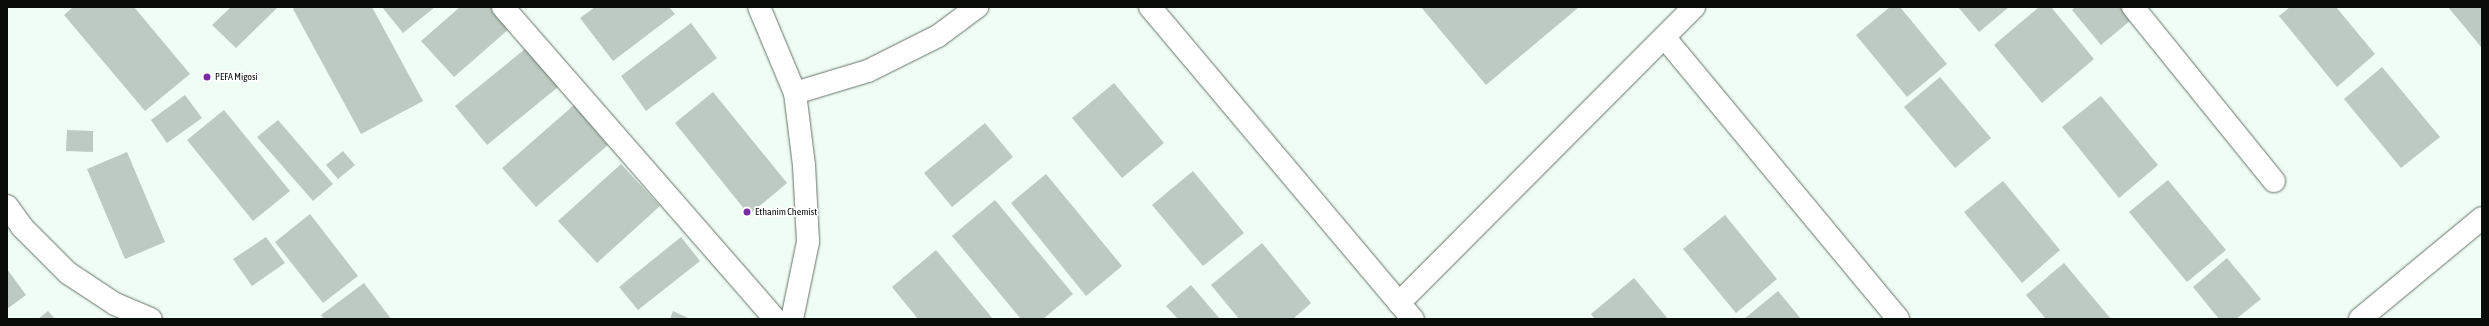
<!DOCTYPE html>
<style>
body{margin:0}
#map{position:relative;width:2489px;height:326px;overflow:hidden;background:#effdf4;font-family:"Asap Condensed",sans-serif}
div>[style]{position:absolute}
.building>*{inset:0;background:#bccac1}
.roads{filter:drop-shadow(0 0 1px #66736b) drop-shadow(0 0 1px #66736b)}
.street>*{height:22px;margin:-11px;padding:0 11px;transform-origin:11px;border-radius:11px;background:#fff}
.secondary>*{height:22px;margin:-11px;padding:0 11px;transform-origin:11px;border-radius:11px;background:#fff}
.dots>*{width:11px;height:11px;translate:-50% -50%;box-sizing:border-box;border:2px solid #fff;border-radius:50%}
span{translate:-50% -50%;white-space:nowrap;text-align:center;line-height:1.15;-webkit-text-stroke:3.5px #fff;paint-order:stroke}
.poi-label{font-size:10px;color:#090d0a}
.left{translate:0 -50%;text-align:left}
.frame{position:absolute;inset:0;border:8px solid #090d0a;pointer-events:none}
</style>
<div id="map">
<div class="building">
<i style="clip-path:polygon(73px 7px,134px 7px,190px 74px,145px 111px,64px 15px)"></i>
<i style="clip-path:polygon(231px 7px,278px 7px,236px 48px,212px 25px)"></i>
<i style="clip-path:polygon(296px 7px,372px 7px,423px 101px,361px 134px,293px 9px)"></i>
<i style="clip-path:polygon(382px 7px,435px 7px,403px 33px)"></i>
<i style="clip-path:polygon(460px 7px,493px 7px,511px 27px,454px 77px,421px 41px)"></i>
<i style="clip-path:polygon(595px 7px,669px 7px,675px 14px,613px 61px,580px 18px)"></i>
<i style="clip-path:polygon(1421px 7px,1579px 7px,1486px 85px)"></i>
<i style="clip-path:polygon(1890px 7px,1900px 7px,1947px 64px,1907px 97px,1856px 35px)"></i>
<i style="clip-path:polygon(1958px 7px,2009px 7px,1979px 32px)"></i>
<i style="clip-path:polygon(2039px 7px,2051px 7px,2094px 59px,2042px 103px,1994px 45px)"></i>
<i style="clip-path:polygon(2075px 7px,2120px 7px,2131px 20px,2101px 45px,2072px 10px)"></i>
<i style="clip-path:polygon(2290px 7px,2336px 7px,2375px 54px,2337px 87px,2279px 16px)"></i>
<i style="clip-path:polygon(2448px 7px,2482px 7px,2482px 48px)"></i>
<i style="clip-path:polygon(691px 23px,717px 58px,646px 111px,621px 76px)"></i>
<i style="clip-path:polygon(531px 44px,563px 83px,487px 145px,455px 106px)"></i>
<i style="clip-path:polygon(2382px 67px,2440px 137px,2401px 168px,2344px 99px)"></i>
<i style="clip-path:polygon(1940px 77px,1991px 138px,1955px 168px,1904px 107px)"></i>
<i style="clip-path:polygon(1114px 83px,1164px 143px,1122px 178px,1072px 118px)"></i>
<i style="clip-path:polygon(713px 92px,787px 183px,749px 215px,675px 123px)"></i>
<i style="clip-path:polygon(185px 95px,202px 118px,167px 143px,151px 120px)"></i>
<i style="clip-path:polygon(2101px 96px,2158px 165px,2119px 198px,2062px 127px)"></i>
<i style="clip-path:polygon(574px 105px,608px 145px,536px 207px,502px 168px)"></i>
<i style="clip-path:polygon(224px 110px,290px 191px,253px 221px,187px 140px)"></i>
<i style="clip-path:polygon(278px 120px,333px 184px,313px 201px,257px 137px)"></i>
<i style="clip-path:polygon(985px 123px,1013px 157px,952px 207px,924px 173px)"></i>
<i style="clip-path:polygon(67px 130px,93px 131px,93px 152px,66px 151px)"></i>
<i style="clip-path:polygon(343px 151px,355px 165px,338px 179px,326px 165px)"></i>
<i style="clip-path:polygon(127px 152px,165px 242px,125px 259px,87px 169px)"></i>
<i style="clip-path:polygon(621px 164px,660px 206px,597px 263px,558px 221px)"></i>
<i style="clip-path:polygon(1193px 171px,1244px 233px,1203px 266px,1152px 205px)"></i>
<i style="clip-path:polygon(1046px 174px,1122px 266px,1086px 296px,1011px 203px)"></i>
<i style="clip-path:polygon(2168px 180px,2226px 250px,2187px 282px,2129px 212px)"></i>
<i style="clip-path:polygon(2003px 181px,2060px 250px,2022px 283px,1964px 212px)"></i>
<i style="clip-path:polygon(995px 200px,1073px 294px,1043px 319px,1021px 319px,952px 236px)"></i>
<i style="clip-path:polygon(310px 214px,358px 276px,323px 303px,275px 242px)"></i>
<i style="clip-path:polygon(1725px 215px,1777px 279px,1736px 313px,1683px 249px)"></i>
<i style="clip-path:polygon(266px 237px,285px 263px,252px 286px,233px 259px)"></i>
<i style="clip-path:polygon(681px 237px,700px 261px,638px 310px,619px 287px)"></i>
<i style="clip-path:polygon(1262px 243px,1311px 303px,1293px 319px,1239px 319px,1211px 285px)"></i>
<i style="clip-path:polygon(936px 250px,993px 319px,918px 319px,892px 287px)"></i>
<i style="clip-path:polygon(2227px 258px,2261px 299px,2236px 319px,2219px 319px,2193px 287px)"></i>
<i style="clip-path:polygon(2064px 263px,2111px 319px,2046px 319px,2026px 295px)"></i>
<i style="clip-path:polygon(7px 269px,26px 295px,7px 309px)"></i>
<i style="clip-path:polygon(1634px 278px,1668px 319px,1595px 319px,1591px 314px)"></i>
<i style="clip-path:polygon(364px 283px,391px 319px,324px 319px,321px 315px)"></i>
<i style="clip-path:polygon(1191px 285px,1220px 319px,1178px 319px,1166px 306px)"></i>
<i style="clip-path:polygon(1778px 291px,1801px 319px,1744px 319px)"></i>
<i style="clip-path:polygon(48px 311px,55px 319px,38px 319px)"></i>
<i style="clip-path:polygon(673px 311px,690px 319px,670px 319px)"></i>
</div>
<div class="roads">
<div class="street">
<i style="left:503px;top:7px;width:414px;rotate:48.9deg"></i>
<i style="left:1150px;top:7px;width:408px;rotate:49.9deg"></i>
<i style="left:2133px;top:7px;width:224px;rotate:51deg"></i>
<i style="left:1665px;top:38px;width:365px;rotate:50.3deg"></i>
<i style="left:795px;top:93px;width:76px;rotate:-16.8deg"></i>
<i style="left:868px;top:71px;width:78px;rotate:-26.6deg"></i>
<i style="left:938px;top:36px;width:49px;rotate:-36.6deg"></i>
<i style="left:7px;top:206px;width:26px;rotate:54deg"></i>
<i style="left:22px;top:227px;width:65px;rotate:45deg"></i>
<i style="left:68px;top:273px;width:56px;rotate:33.4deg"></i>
<i style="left:115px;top:304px;width:39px;rotate:23deg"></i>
<i style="left:1399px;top:303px;width:418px;rotate:-45.1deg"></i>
</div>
<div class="secondary">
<i style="left:759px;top:7px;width:93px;rotate:67.3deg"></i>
<i style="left:795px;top:93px;width:73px;rotate:82.9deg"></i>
<i style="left:804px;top:165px;width:77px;rotate:87deg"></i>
<i style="left:808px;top:242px;width:79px;rotate:101.7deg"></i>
<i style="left:2360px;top:319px;width:158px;rotate:-39.6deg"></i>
</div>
</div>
<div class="dots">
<i style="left:207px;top:77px;background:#782ea1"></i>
<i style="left:747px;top:212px;background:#782ea1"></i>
</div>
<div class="poi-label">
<span class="left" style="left:215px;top:77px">PEFA Migosi</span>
<span class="left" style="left:755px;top:212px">Ethanim Chemist</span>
</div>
<div class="frame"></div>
</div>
